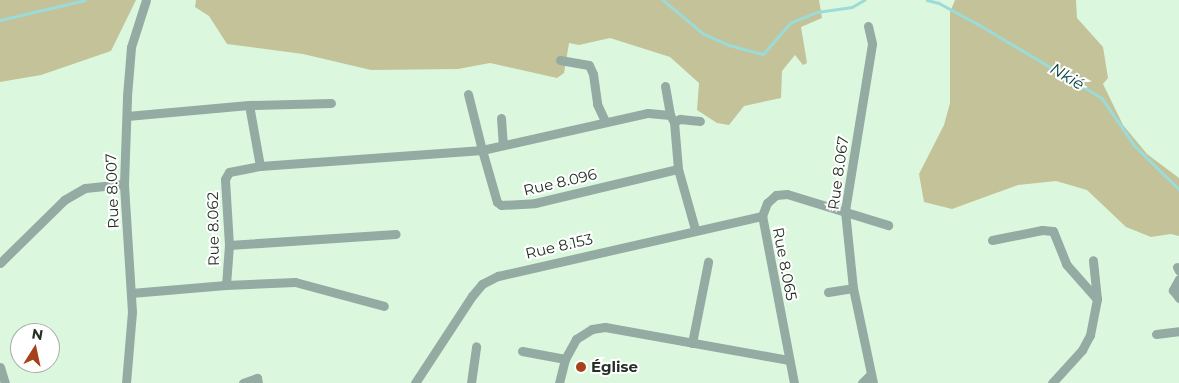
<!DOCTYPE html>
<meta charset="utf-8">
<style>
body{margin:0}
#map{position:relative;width:1179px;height:383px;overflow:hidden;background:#dbf8de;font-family:Montserrat,sans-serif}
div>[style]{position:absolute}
.green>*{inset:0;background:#c4c298}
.stream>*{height:2.5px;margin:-1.25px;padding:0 1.25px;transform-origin:1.25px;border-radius:1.25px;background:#9bdbd8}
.street>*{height:9px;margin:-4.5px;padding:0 4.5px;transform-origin:4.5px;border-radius:4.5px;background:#93aba2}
.dots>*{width:14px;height:14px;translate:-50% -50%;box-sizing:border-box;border:2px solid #fff;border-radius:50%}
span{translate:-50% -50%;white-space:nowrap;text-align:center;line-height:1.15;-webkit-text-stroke:4px #fff;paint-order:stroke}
.street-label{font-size:15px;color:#242f25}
.poi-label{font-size:15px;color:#242f25;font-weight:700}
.left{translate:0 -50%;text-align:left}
.water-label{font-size:16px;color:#054341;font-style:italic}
.north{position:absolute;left:10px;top:323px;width:50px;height:50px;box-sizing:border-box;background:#fff;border:1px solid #a7aca8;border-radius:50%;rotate:10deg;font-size:14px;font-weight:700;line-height:20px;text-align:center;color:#242f25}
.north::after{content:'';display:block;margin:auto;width:18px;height:22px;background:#a7411a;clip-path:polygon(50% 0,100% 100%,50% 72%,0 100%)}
</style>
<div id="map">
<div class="green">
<i style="clip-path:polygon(0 0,136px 0,111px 51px,41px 75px,0 82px)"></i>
<i style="clip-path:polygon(196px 0,819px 0,822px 18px,801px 27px,807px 63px,803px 65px,795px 55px,782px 71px,781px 98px,744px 106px,729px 125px,717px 123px,697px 110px,699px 83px,670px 57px,610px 38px,579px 45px,569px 43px,564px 73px,557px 78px,490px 63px,458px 69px,371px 70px,303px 54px,227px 44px,209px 16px,195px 7px)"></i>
<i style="clip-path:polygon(955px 0,1076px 0,1077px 18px,1103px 47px,1108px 78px,1103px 84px,1123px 125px,1147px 154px,1179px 178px,1179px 236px,1171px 234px,1151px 237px,1126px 227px,1087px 190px,1056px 181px,1018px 185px,952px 209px,924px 202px,919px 174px,944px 125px,950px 103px,950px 12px)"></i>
</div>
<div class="stream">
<i style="left:663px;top:0;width:53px;rotate:39.7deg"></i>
<i style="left:704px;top:34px;width:27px;rotate:24deg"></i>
<i style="left:729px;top:45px;width:35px;rotate:15deg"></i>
<i style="left:763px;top:54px;width:41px;rotate:-48.9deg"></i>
<i style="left:790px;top:23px;width:29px;rotate:-22deg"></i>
<i style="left:817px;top:12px;width:35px;rotate:-8deg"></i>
<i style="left:852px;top:7px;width:14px;rotate:-30deg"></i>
<i style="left:927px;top:0;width:12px;rotate:14deg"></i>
<i style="left:939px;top:3px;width:44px;rotate:28.3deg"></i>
<i style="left:978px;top:24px;width:144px;rotate:30.8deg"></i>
<i style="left:1102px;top:98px;width:58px;rotate:55.5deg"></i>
<i style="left:1135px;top:146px;width:62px;rotate:44.3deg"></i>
<i style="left:0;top:20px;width:87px;rotate:-13.2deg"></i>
</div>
<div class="street">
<i style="left:868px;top:26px;width:18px;rotate:77deg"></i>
<i style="left:872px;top:44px;width:169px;rotate:99.2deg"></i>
<i style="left:845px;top:211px;width:77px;rotate:84.1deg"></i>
<i style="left:853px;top:288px;width:97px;rotate:78.1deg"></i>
<i style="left:560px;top:60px;width:29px;rotate:10deg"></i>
<i style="left:589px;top:65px;width:10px;rotate:66deg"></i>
<i style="left:593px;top:74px;width:30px;rotate:82deg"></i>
<i style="left:597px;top:104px;width:19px;rotate:65deg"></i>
<i style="left:665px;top:86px;width:29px;rotate:80deg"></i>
<i style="left:468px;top:94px;width:58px;rotate:76deg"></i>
<i style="left:482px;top:150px;width:54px;rotate:73.9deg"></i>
<i style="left:497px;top:202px;width:5px;rotate:37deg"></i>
<i style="left:501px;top:205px;width:34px;rotate:-3deg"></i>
<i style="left:535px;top:203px;width:147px;rotate:-13.4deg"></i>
<i style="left:678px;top:169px;width:62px;rotate:74.2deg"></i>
<i style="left:127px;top:116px;width:122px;rotate:-5.2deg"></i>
<i style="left:249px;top:105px;width:82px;rotate:-1.4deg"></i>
<i style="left:501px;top:118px;width:27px;rotate:86deg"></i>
<i style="left:674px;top:122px;width:7px;rotate:-27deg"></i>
<i style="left:680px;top:119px;width:20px;rotate:6deg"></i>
<i style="left:260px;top:166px;width:223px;rotate:-4.1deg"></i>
<i style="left:482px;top:150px;width:170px;rotate:-12.6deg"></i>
<i style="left:648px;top:113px;width:22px;rotate:5deg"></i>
<i style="left:670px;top:115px;width:8px;rotate:60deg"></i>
<i style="left:674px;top:122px;width:47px;rotate:85.1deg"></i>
<i style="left:992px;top:240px;width:51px;rotate:-11.3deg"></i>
<i style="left:1042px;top:230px;width:11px;rotate:5deg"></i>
<i style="left:1053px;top:231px;width:35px;rotate:68deg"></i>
<i style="left:1066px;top:264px;width:47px;rotate:48.5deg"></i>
<i style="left:229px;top:245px;width:167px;rotate:-3.8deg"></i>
<i style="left:0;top:263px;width:90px;rotate:-44.5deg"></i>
<i style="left:64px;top:200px;width:24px;rotate:-30deg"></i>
<i style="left:85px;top:188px;width:39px;rotate:-6deg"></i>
<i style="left:1177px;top:267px;width:4px;rotate:63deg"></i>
<i style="left:1179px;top:279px;width:13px;rotate:119deg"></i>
<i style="left:1173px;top:290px;width:10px;rotate:53deg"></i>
<i style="left:226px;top:285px;width:69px;rotate:-2.5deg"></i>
<i style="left:295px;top:282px;width:92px;rotate:15.1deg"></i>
<i style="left:828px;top:292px;width:25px;rotate:-9deg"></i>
<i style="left:131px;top:293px;width:95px;rotate:-4.8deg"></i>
<i style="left:226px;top:285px;width:40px;rotate:-85.7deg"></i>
<i style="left:229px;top:245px;width:66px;rotate:-93.5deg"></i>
<i style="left:225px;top:179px;width:8px;rotate:-60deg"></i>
<i style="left:229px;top:172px;width:32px;rotate:-11deg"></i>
<i style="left:260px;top:166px;width:62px;rotate:-100.2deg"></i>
<i style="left:1156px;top:334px;width:23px;rotate:-7deg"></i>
<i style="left:692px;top:343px;width:83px;rotate:-78.8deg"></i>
<i style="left:522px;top:351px;width:44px;rotate:10.5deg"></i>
<i style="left:565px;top:359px;width:25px;rotate:104deg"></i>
<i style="left:565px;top:359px;width:23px;rotate:-61deg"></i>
<i style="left:576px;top:339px;width:19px;rotate:-32deg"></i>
<i style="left:592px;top:329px;width:13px;rotate:-9deg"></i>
<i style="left:605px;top:327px;width:186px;rotate:10.2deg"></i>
<i style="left:0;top:367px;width:17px;rotate:73deg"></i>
<i style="left:126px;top:383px;width:71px;rotate:-85.2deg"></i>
<i style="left:132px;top:312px;width:128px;rotate:-93.6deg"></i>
<i style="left:124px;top:184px;width:88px;rotate:-88deg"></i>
<i style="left:127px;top:96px;width:49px;rotate:-85.3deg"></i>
<i style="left:131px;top:47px;width:49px;rotate:-72.3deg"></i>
<i style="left:243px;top:383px;width:15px;rotate:-20deg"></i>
<i style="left:257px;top:378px;width:5px;rotate:79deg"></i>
<i style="left:415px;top:383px;width:104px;rotate:-56.8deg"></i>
<i style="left:472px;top:296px;width:16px;rotate:-50deg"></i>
<i style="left:482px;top:284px;width:18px;rotate:-27deg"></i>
<i style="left:498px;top:276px;width:271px;rotate:-12.8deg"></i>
<i style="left:471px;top:383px;width:37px;rotate:-82deg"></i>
<i style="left:794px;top:383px;width:170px;rotate:-100.8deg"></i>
<i style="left:762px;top:216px;width:14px;rotate:-69deg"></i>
<i style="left:767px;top:203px;width:12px;rotate:-42deg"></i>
<i style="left:776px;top:195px;width:11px;rotate:-5deg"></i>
<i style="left:787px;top:194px;width:106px;rotate:17.1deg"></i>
<i style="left:862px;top:383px;width:11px;rotate:-45deg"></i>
<i style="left:1052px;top:383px;width:45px;rotate:-47.7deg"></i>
<i style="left:1082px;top:350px;width:17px;rotate:-62deg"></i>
<i style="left:1090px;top:335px;width:37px;rotate:-79deg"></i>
<i style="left:1097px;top:299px;width:39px;rotate:-96deg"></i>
</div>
<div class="dots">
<i style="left:581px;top:367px;background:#a7411a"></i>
</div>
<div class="street-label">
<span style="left:838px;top:173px;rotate:-82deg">Rue 8.067</span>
<span style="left:560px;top:182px;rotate:-13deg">Rue 8.096</span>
<span style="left:112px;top:191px;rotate:-92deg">Rue 8.007</span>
<span style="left:213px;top:229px;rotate:-91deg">Rue 8.062</span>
<span style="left:559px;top:246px;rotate:-13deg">Rue 8.153</span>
<span style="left:785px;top:264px;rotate:79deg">Rue 8.065</span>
</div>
<div class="poi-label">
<span class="left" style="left:591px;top:367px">Église</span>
</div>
<div class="water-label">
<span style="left:1067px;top:77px;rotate:31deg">Nkié</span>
</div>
<div class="north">N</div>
</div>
